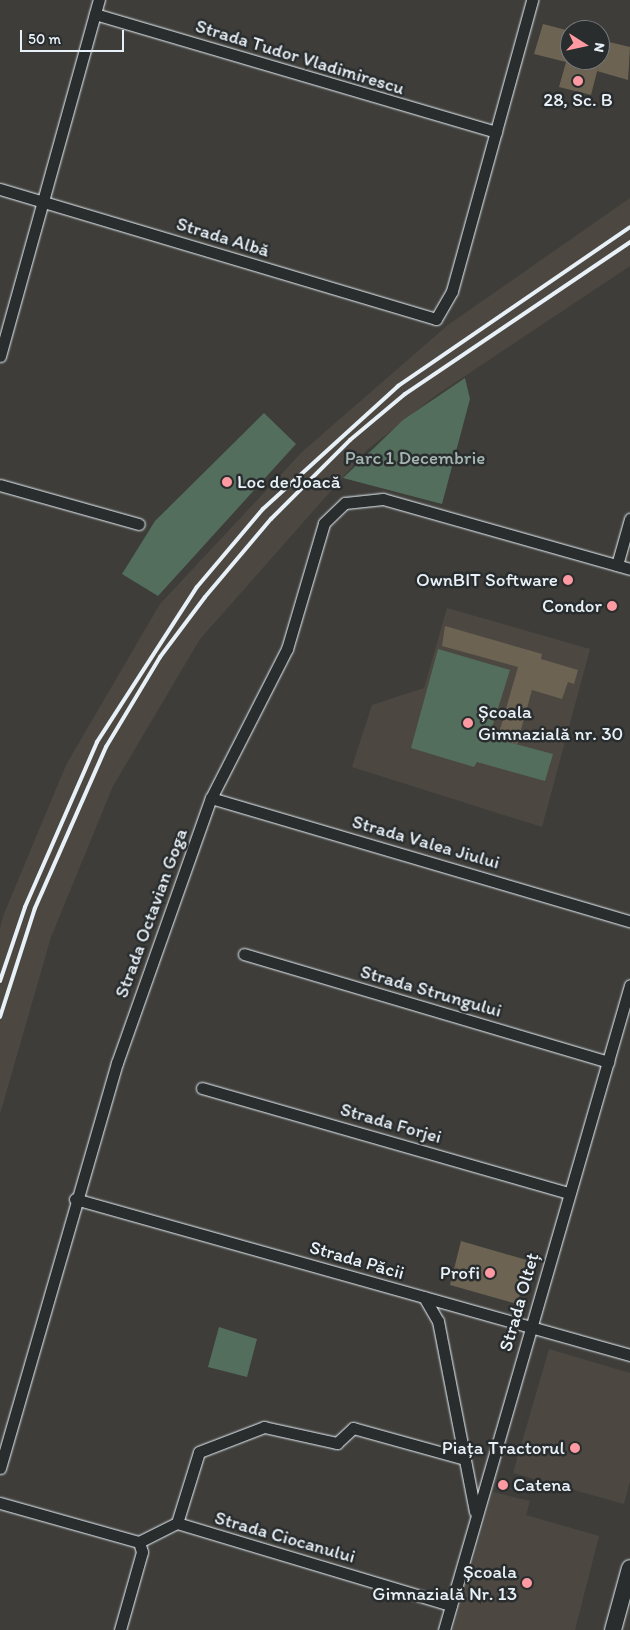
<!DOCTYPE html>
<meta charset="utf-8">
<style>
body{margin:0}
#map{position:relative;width:630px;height:1630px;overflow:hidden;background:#3e3d39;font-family:Itim,sans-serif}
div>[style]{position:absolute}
.built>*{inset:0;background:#4c4841}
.green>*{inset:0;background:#536e5d}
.building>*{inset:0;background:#6c6353}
.roads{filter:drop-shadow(0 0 1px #e8f1f8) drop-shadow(0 0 1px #e8f1f8)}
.street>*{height:11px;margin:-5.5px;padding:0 5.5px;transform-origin:5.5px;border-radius:5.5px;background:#2a2d2e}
.secondary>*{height:16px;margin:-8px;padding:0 8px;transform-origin:8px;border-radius:8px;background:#2a2d2e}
.rail>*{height:4px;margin:-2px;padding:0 2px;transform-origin:2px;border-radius:2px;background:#e8f1f8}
.dots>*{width:14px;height:14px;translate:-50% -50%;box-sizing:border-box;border:2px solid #2a2d2e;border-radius:50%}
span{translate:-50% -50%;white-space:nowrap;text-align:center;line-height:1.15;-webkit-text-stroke:5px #2a2d2e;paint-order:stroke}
.street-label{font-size:19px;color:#e8f1f8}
.poi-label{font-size:19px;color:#e8f1f8}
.left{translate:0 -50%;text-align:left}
.right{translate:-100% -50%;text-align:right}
.park-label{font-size:19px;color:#a5b6b2}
.north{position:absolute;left:560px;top:20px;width:50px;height:50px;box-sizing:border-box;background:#2a2d2e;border:1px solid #767b7f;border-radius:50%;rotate:100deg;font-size:14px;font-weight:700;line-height:20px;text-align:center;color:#e8f1f8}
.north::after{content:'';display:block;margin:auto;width:18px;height:22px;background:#ff9aa2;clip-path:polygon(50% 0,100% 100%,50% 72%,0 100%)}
.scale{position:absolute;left:20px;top:30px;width:104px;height:22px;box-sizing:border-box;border:2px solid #e8f1f8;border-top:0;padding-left:6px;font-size:15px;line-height:18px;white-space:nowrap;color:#e8f1f8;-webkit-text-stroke:4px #2a2d2e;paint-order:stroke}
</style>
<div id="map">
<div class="built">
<i style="clip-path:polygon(630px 198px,630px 266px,435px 396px,368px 449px,200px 639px,113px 786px,51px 937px,0 1114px,0 928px,4px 914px,66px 765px,160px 604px,303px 451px,448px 325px)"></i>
<i style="clip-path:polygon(447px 608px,590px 649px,542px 827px,352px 767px,372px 705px,424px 688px)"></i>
<i style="clip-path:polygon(549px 1349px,630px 1373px,630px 1481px,624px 1504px,513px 1473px)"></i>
<i style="clip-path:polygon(493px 1492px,530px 1501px,526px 1515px,599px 1536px,575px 1630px,453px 1630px)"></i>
</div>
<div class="green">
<i style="clip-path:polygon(465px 378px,470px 399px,442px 504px,343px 478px,403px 420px)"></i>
<i style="clip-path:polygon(264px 413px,296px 444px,158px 596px,122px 574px,155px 521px)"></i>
<i style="clip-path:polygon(438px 649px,510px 670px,489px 737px,553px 754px,545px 781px,477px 762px,474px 767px,411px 748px)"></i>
<i style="clip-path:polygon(219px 1327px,257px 1339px,247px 1377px,208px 1367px)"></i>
</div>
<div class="building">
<i style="clip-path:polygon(543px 24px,570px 31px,570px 60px,599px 64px,591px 95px,559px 87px,566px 62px,534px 54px)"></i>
<i style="clip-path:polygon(605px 41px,630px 47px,628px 80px,597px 71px)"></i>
<i style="clip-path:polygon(445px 626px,542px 654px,541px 659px,578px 670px,574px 684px,568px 682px,562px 699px,532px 690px,517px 744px,497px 740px,518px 667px,442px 646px)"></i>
<i style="clip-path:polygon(461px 1241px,530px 1261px,517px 1304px,450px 1285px)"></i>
</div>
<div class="roads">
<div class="street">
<i style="left:95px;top:14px;width:418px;rotate:16.4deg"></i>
<i style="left:0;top:189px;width:455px;rotate:16.6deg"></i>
<i style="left:436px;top:319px;width:32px;rotate:-60deg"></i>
<i style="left:452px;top:291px;width:302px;rotate:-74.6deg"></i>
<i style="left:0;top:356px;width:370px;rotate:-74.5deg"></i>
<i style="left:0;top:485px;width:144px;rotate:15.7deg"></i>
<i style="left:617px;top:565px;width:48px;rotate:-74.2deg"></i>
<i style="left:211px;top:798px;width:437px;rotate:16.4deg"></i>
<i style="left:244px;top:954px;width:380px;rotate:16.5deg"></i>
<i style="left:202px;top:1088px;width:382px;rotate:16deg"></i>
<i style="left:75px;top:1199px;width:577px;rotate:15.7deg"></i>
<i style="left:424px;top:1297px;width:28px;rotate:60deg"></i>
<i style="left:438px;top:1321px;width:194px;rotate:79deg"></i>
<i style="left:0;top:1468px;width:422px;rotate:-73.9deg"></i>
<i style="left:117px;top:1063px;width:281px;rotate:-70.5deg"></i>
<i style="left:211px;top:798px;width:167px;rotate:-63deg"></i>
<i style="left:287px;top:649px;width:131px;rotate:-73.6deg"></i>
<i style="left:324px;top:523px;width:29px;rotate:-44deg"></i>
<i style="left:345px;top:503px;width:38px;rotate:-6deg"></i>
<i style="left:383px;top:499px;width:257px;rotate:15.8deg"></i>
<i style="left:0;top:1503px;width:144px;rotate:15.7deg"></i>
<i style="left:139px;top:1542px;width:10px;rotate:73deg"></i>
<i style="left:142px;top:1552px;width:81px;rotate:105.8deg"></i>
<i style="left:177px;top:1523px;width:74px;rotate:-72.8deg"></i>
<i style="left:199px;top:1452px;width:70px;rotate:-21deg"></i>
<i style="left:264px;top:1427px;width:75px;rotate:12.4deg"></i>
<i style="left:337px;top:1443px;width:22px;rotate:-43deg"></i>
<i style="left:353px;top:1428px;width:116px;rotate:15.5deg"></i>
<i style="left:139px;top:1542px;width:42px;rotate:-26.6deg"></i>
<i style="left:177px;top:1523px;width:286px;rotate:16.7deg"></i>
<i style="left:444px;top:1630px;width:671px;rotate:-73.91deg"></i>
</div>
<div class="secondary">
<i style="left:613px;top:1630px;width:64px;rotate:-74.7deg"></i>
</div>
</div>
<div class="rail">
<i style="left:0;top:981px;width:78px;rotate:-71.3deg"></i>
<i style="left:25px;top:907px;width:180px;rotate:-66.4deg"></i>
<i style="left:97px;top:742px;width:184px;rotate:-57.2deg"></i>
<i style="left:197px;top:587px;width:102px;rotate:-49.8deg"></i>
<i style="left:263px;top:509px;width:183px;rotate:-42.3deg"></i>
<i style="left:398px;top:386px;width:281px;rotate:-34.4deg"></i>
<i style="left:0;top:1017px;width:114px;rotate:-72.2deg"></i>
<i style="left:35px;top:908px;width:176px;rotate:-66.2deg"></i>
<i style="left:106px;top:747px;width:105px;rotate:-59deg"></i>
<i style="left:160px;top:657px;width:75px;rotate:-53.1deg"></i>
<i style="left:205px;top:597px;width:102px;rotate:-49.8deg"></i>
<i style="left:271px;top:519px;width:112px;rotate:-45deg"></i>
<i style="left:350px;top:440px;width:72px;rotate:-39.9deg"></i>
<i style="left:405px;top:394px;width:272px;rotate:-34deg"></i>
</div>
<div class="dots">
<i style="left:578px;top:81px;background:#ff9aa2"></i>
<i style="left:227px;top:482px;background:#ff9aa2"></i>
<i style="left:568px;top:580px;background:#ff9aa2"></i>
<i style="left:612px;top:606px;background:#ff9aa2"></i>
<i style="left:468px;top:723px;background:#ff9aa2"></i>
<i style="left:490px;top:1273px;background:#ff9aa2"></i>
<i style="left:575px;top:1448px;background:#ff9aa2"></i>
<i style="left:503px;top:1485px;background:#ff9aa2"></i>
<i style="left:527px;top:1583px;background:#ff9aa2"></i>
</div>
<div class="street-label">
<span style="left:300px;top:57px;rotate:17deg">Strada Tudor Vladimirescu</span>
<span style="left:223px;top:237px;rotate:17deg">Strada Albă</span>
<span style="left:426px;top:842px;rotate:16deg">Strada Valea Jiului</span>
<span style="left:151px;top:913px;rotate:-70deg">Strada Octavian Goga</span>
<span style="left:431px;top:991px;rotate:16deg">Strada Strungului</span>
<span style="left:391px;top:1123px;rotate:16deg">Strada Forjei</span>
<span style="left:357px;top:1260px;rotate:16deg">Strada Păcii</span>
<span style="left:519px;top:1302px;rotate:-74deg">Strada Olteț</span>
<span style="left:285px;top:1537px;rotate:16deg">Strada Ciocanului</span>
</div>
<div class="poi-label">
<span style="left:578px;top:100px">28, Sc. B</span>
<span class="left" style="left:237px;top:482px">Loc de Joacă</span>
<span class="right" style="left:558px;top:580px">OwnBIT Software</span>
<span class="right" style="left:602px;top:606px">Condor</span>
<span class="left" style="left:478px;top:723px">Școala<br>Gimnazială nr. 30</span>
<span class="right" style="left:480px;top:1273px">Profi</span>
<span class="right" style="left:565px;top:1448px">Piața Tractorul</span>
<span class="left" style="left:513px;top:1485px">Catena</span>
<span class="right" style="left:517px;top:1583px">Școala<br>Gimnazială Nr. 13</span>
</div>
<div class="park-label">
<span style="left:415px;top:458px">Parc 1 Decembrie</span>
</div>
<div class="north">N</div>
<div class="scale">50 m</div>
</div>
